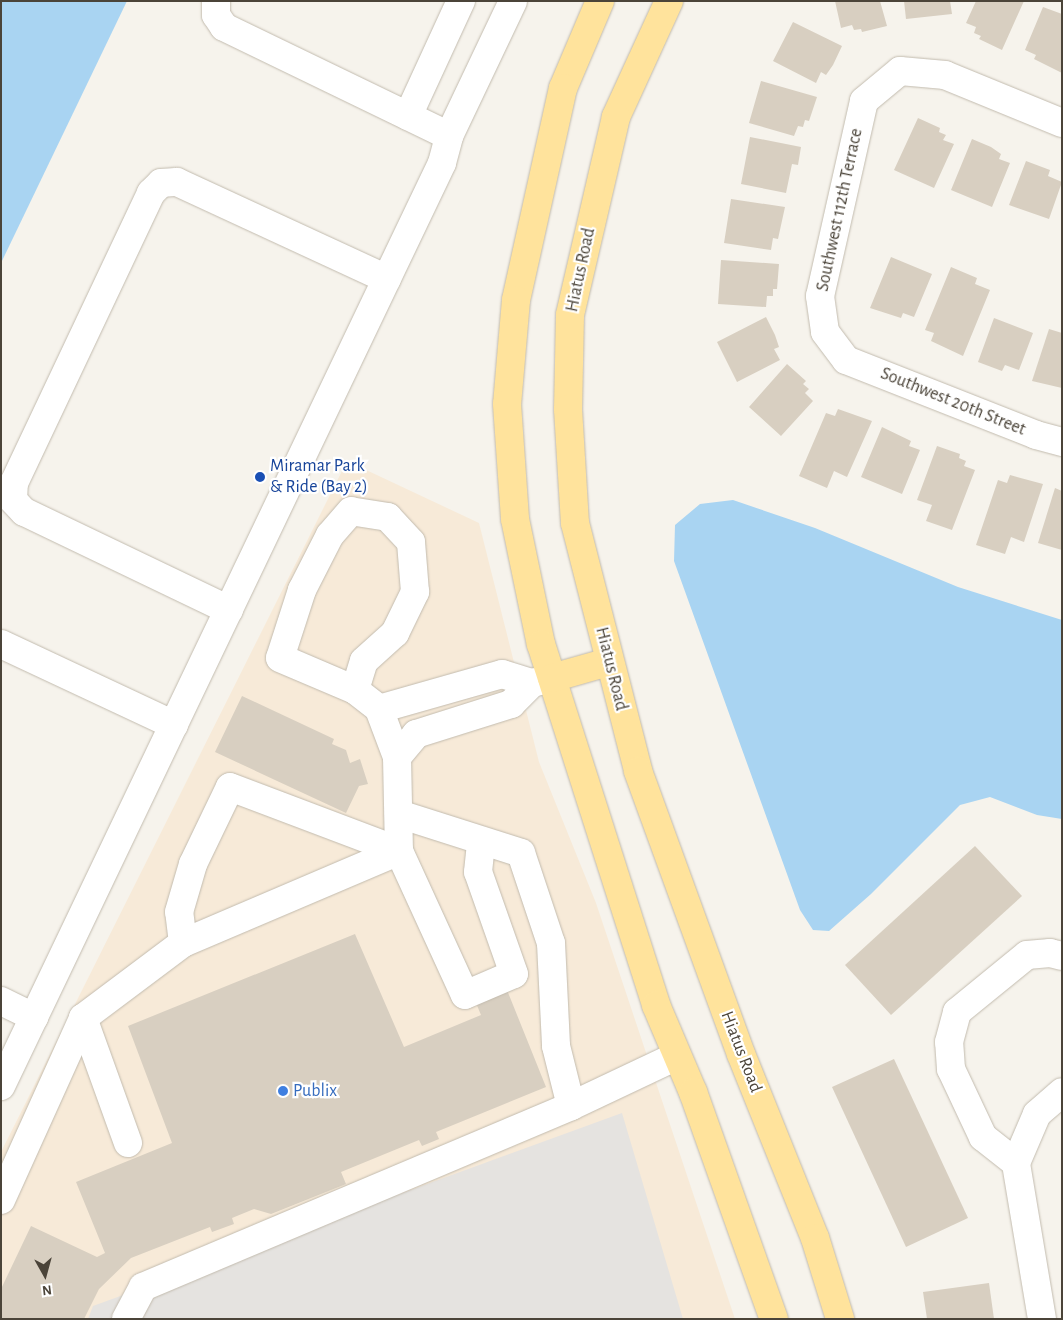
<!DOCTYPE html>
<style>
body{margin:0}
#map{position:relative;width:1063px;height:1320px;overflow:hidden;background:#f6f3ec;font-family:"Alegreya Sans",sans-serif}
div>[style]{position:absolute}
.commercial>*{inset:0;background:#f7ead8}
.parking>*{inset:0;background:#e5e3e0}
.water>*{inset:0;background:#a9d4f2}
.building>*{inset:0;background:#d8cfc1}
.roads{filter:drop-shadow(0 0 1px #c2bbae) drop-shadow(0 0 1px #c2bbae)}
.minor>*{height:28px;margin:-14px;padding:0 14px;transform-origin:14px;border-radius:14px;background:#fff}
.major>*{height:28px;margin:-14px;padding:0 14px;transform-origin:14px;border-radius:14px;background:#ffe39c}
.dots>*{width:14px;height:14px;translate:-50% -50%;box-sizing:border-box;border:2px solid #fff;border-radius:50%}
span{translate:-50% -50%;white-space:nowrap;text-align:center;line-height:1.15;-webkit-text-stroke:4.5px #fff;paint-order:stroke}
.street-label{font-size:18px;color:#4b4439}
.transit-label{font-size:18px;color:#164399}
.left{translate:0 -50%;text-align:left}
.shop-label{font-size:18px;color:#366cbe}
.frame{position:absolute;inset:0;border:2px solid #4b4439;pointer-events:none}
.north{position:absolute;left:20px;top:1250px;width:50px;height:50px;-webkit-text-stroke:4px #fff;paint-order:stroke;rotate:173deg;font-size:14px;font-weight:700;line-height:20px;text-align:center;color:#4b4439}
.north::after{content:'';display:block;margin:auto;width:18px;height:22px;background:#4b4439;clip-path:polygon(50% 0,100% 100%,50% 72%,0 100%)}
</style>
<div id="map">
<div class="commercial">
<i style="clip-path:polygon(347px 461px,479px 523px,539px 762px,596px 903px,735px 1319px,1px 1319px,1px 1152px)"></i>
</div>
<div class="parking">
<i style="clip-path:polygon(622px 1113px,683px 1319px,88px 1319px,93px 1306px)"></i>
</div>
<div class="water">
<i style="clip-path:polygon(1px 1px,127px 1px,1px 263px)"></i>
<i style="clip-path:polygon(733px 500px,815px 528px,958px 587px,1062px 620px,1062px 819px,1037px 815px,990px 797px,960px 805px,871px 894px,829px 931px,813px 930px,800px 910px,674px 561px,675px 525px,700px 504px)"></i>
</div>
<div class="building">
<i style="clip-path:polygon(835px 1px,880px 1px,887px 26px,862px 32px,861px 29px,854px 30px,852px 25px,841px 28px)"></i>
<i style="clip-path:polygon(904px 1px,950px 1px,952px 14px,906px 19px)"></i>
<i style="clip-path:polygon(976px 1px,1024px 1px,1002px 50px,979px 39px,981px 36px,974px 33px,976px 27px,966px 23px)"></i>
<i style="clip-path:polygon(1043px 7px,1062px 14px,1062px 73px,1034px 59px,1036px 55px,1025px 50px)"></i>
<i style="clip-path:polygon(793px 22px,842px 46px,833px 65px,826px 75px,821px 72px,816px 83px,773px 61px)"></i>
<i style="clip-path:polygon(761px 81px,817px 97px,809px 121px,805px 120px,803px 127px,798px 126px,794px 136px,749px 123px)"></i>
<i style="clip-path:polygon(918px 118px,940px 128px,939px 132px,946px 135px,943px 140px,954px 144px,934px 188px,894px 170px)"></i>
<i style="clip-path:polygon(750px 137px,801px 147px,798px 165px,792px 164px,786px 193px,741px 184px)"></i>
<i style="clip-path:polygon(972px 139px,991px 147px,1001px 154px,999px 159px,1010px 163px,992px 207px,951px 190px)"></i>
<i style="clip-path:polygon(1026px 161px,1050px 170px,1048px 176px,1062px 182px,1049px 219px,1009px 205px)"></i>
<i style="clip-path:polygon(731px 199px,785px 207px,778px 239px,773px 238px,771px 250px,724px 243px)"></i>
<i style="clip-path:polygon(891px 257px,932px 274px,914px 317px,903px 313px,901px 318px,870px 308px)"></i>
<i style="clip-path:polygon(721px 260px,779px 264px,777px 289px,773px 289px,773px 296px,767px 296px,766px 307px,718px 304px)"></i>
<i style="clip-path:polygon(951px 267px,977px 278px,975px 284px,990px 290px,963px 356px,931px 341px,934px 333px,925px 330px)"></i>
<i style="clip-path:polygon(766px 317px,775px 335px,779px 347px,774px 349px,780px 360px,737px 382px,717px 342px)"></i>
<i style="clip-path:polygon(994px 318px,1033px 333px,1019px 370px,1005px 365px,1002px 371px,978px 362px)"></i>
<i style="clip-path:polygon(1049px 329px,1062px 333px,1062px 388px,1032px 381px)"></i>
<i style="clip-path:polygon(787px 364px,806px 381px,803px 384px,809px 389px,805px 393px,813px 401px,781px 436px,749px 407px)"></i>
<i style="clip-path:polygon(838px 409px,872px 421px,847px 477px,834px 471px,827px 488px,799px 476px,826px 413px,835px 416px)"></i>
<i style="clip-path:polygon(882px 427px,911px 441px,909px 446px,920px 450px,902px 494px,861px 477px)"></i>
<i style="clip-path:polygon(937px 446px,960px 454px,959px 458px,966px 461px,964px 466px,975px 470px,952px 530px,926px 521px,932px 505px,917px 500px)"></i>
<i style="clip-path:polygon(1010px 475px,1043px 484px,1024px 542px,1011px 537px,1005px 554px,976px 545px,998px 480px,1007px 483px)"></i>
<i style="clip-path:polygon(1055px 488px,1062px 491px,1062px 550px,1038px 543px)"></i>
<i style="clip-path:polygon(242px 696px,334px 739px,332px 744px,346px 750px,350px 763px,360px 759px,368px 784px,359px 786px,346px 813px,215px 752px)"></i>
<i style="clip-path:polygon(975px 846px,1022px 896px,891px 1015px,845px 965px)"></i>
<i style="clip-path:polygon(355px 934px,404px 1047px,481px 1015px,476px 1003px,507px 990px,546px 1087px,436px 1132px,439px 1139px,422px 1146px,419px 1140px,341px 1172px,346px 1184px,271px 1214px,254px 1209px,232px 1218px,234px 1224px,212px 1232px,210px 1227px,131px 1258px,99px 1289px,84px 1319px,1px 1319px,1px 1289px,31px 1226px,97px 1257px,105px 1253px,76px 1182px,172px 1143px,128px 1026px)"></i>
<i style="clip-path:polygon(894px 1059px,968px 1218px,906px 1247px,832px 1087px)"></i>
<i style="clip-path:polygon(989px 1283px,994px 1319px,927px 1319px,923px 1292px)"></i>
</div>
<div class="roads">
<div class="minor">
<i style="left:216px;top:1px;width:14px;rotate:90deg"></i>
<i style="left:216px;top:15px;width:14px;rotate:56deg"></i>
<i style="left:224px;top:27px;width:250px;rotate:25.8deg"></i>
<i style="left:408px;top:116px;width:127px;rotate:-65.3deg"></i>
<i style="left:1062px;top:123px;width:126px;rotate:-157.7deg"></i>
<i style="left:945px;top:75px;width:45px;rotate:-174.9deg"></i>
<i style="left:900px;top:71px;width:47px;rotate:140.2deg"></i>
<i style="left:864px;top:101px;width:200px;rotate:102.7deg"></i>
<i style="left:820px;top:296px;width:36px;rotate:82deg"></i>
<i style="left:825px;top:332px;width:35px;rotate:53deg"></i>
<i style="left:846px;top:360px;width:204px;rotate:21.5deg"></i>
<i style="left:1036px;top:435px;width:27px;rotate:15deg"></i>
<i style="left:229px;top:610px;width:227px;rotate:-154.4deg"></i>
<i style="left:24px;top:512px;width:16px;rotate:-133deg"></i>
<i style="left:13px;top:500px;width:17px;rotate:-87deg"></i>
<i style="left:14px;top:483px;width:321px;rotate:-64.7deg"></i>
<i style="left:151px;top:193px;width:14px;rotate:-45deg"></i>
<i style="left:161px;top:183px;width:16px;rotate:-4deg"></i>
<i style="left:177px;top:182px;width:231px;rotate:24.8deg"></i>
<i style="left:1px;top:644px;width:191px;rotate:25.1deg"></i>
<i style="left:355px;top:690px;width:30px;rotate:-73deg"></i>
<i style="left:364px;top:661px;width:42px;rotate:-42.1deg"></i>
<i style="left:395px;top:633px;width:46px;rotate:-64deg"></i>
<i style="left:415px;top:592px;width:50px;rotate:-94.6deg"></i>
<i style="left:411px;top:542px;width:34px;rotate:-133deg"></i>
<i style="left:388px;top:517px;width:37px;rotate:-171deg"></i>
<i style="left:351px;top:511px;width:32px;rotate:131deg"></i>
<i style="left:330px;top:535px;width:62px;rotate:117deg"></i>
<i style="left:302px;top:590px;width:71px;rotate:107.9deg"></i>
<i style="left:280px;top:658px;width:82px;rotate:23.1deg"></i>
<i style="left:355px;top:690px;width:31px;rotate:38deg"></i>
<i style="left:379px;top:709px;width:51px;rotate:69.4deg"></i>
<i style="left:397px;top:757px;width:94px;rotate:88.8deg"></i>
<i style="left:399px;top:851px;width:158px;rotate:65.4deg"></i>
<i style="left:465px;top:995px;width:53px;rotate:-23.2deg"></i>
<i style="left:514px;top:974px;width:108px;rotate:-109.4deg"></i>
<i style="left:478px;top:872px;width:31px;rotate:-84deg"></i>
<i style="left:379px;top:709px;width:128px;rotate:-15.9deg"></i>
<i style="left:502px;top:674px;width:31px;rotate:17deg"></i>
<i style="left:532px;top:683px;width:21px;rotate:-14deg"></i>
<i style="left:397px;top:757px;width:30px;rotate:-50deg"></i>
<i style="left:416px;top:734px;width:100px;rotate:-17.5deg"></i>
<i style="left:511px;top:704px;width:30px;rotate:-45deg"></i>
<i style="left:230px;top:787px;width:181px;rotate:20.7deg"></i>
<i style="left:399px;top:851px;width:235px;rotate:156.9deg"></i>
<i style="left:183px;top:943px;width:31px;rotate:-97deg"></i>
<i style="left:179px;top:912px;width:50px;rotate:-73.7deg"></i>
<i style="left:193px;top:864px;width:85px;rotate:-64.3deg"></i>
<i style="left:399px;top:814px;width:128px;rotate:17.7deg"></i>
<i style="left:521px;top:853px;width:95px;rotate:71.6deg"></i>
<i style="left:551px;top:943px;width:103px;rotate:87.2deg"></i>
<i style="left:556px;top:1046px;width:62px;rotate:76deg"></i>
<i style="left:1px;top:1001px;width:37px;rotate:26deg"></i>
<i style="left:1px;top:1086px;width:1023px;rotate:-64.46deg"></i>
<i style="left:442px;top:163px;width:28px;rotate:-75deg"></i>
<i style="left:449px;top:136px;width:149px;rotate:-64.6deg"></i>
<i style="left:128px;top:1143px;width:133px;rotate:-109.8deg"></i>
<i style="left:83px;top:1018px;width:125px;rotate:-36.9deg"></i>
<i style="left:1016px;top:1163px;width:42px;rotate:-141.8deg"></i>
<i style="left:983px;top:1137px;width:75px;rotate:-115.2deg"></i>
<i style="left:951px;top:1069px;width:27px;rotate:-94deg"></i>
<i style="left:949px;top:1042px;width:31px;rotate:-75deg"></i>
<i style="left:957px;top:1012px;width:90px;rotate:-39.2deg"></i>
<i style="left:1027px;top:955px;width:23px;rotate:-5deg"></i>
<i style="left:1050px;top:953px;width:12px;rotate:14deg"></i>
<i style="left:1px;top:1200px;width:200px;rotate:-65.7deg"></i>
<i style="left:126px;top:1319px;width:36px;rotate:-62deg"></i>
<i style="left:143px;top:1287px;width:465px;rotate:-22.9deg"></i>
<i style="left:571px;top:1106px;width:117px;rotate:-25.3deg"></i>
<i style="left:1042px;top:1319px;width:158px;rotate:-99.5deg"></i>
<i style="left:1016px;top:1163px;width:53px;rotate:-66.8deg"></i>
<i style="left:1037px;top:1114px;width:33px;rotate:-41deg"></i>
</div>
<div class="major">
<i style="left:600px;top:1px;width:95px;rotate:113deg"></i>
<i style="left:563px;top:88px;width:217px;rotate:102.5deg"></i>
<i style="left:516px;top:300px;width:104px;rotate:94.9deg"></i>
<i style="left:507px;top:404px;width:115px;rotate:86deg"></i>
<i style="left:515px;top:519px;width:128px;rotate:78.3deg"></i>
<i style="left:541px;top:644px;width:379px;rotate:72.3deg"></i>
<i style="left:656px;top:1005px;width:95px;rotate:67deg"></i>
<i style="left:693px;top:1092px;width:241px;rotate:70.4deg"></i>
<i style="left:669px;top:1px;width:128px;rotate:114.6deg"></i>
<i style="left:616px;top:117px;width:203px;rotate:103.1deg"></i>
<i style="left:570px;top:315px;width:94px;rotate:91.2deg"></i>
<i style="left:568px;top:409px;width:114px;rotate:86.5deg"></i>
<i style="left:575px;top:523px;width:256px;rotate:75.7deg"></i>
<i style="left:638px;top:771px;width:301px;rotate:70deg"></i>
<i style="left:741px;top:1054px;width:198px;rotate:68.1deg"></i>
<i style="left:815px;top:1238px;width:85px;rotate:72.8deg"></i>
<i style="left:552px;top:678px;width:58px;rotate:-15.9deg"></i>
</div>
</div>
<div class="dots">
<i style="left:260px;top:477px;background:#1a4fb4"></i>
<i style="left:283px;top:1091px;background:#3f7fe0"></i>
</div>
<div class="street-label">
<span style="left:840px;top:210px;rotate:-78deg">Southwest 112th Terrace</span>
<span style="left:581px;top:270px;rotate:-78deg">Hiatus Road</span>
<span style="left:953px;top:402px;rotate:22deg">Southwest 20th Street</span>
<span style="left:611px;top:669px;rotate:76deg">Hiatus Road</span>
<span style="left:741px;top:1052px;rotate:69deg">Hiatus Road</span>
</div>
<div class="transit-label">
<span class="left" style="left:270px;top:477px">Miramar Park<br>&amp; Ride (Bay 2)</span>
</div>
<div class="shop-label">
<span class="left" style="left:293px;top:1091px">Publix</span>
</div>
<div class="frame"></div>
<div class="north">N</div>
</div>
